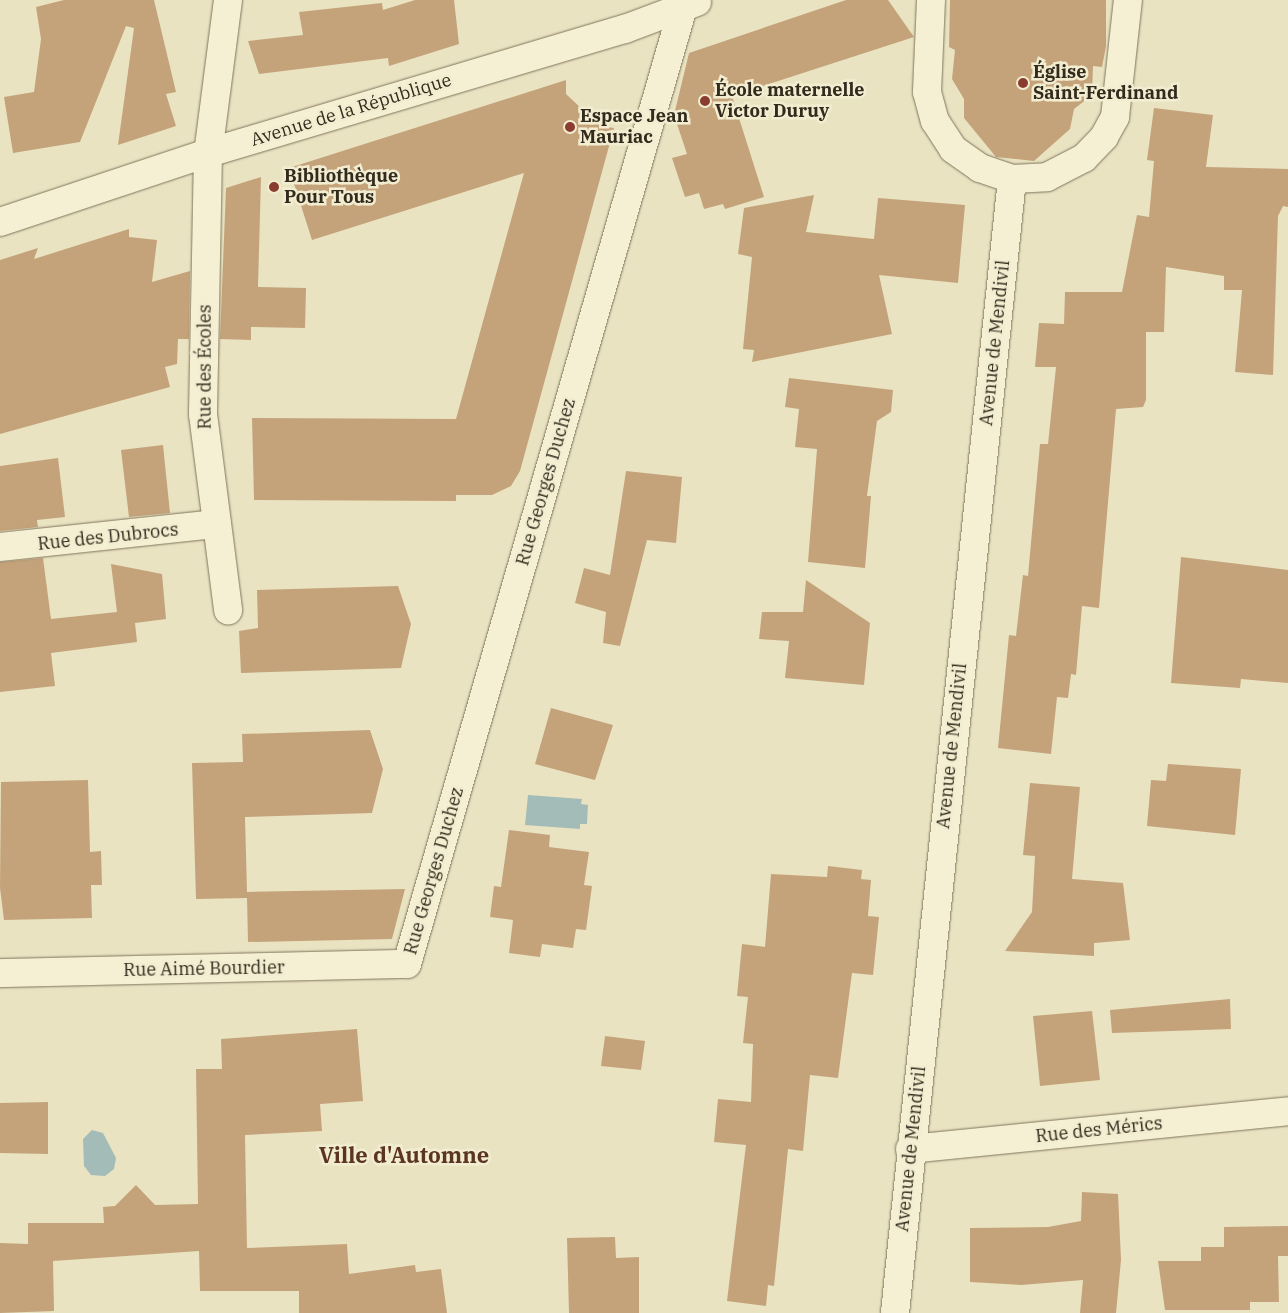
<!DOCTYPE html>
<meta charset="utf-8">
<style>
body{margin:0}
#map{position:relative;width:1288px;height:1313px;overflow:hidden;background:#e9e3c2;font-family:"IBM Plex Serif",serif}
div>[style]{position:absolute}
.water>*{inset:0;background:#a4bcb8}
.building>*{inset:0;background:#c4a37a}
.roads{filter:drop-shadow(0 0 1px #81755b) drop-shadow(0 0 1px #81755b)}
.minor>*{height:28px;margin:-14px;padding:0 14px;transform-origin:14px;border-radius:14px;background:#f5f0d4}
.dots>*{width:14px;height:14px;translate:-50% -50%;box-sizing:border-box;border:2px solid #f2edd0;border-radius:50%}
span{translate:-50% -50%;white-space:nowrap;text-align:center;line-height:1.15;-webkit-text-stroke:5px #f2edd0;paint-order:stroke}
.poi-label{font-size:18px;color:#322b1d;font-weight:700}
.left{translate:0 -50%;text-align:left}
.street-label{font-size:18px;color:#322b1d}
.district-label{font-size:22px;color:#5b3521;font-weight:700}
</style>
<div id="map">
<div class="water">
<i style="clip-path:polygon(528px 795px,582px 799px,581px 804px,588px 805px,587px 824px,580px 824px,580px 829px,525px 825px)"></i>
<i style="clip-path:polygon(92px 1130px,103px 1133px,116px 1158px,114px 1169px,105px 1176px,91px 1175px,84px 1166px,83px 1139px)"></i>
</div>
<div class="building">
<i style="clip-path:polygon(64px 0,154px 0,176px 92px,166px 94px,176px 126px,118px 145px,134px 28px,126px 26px,80px 142px,13px 153px,4px 97px,34px 92px,41px 39px,36px 7px)"></i>
<i style="clip-path:polygon(415px 0,454px 0,459px 44px,389px 66px,388px 58px,259px 74px,248px 41px,303px 35px,299px 12px,382px 3px,383px 10px)"></i>
<i style="clip-path:polygon(846px 0,888px 0,914px 37px,732px 96px,764px 197px,725px 209px,723px 204px,704px 209px,699px 193px,685px 197px,672px 158px,687px 154px,674px 115px,689px 53px)"></i>
<i style="clip-path:polygon(950px 0,1106px 0,1106px 46px,1102px 67px,1093px 66px,1092px 95px,1074px 109px,1070px 129px,1034px 161px,996px 157px,964px 118px,964px 99px,952px 79px,955px 50px,949px 47px)"></i>
<i style="clip-path:polygon(566px 80px,566px 94px,600px 126px,614px 128px,520px 471px,511px 486px,492px 495px,456px 495px,456px 501px,254px 500px,252px 418px,456px 419px,524px 173px,312px 240px,289px 168px)"></i>
<i style="clip-path:polygon(1154px 108px,1213px 115px,1206px 167px,1288px 169px,1288px 207px,1283px 206px,1278px 216px,1273px 375px,1235px 372px,1242px 290px,1224px 290px,1224px 276px,1166px 267px,1164px 332px,1146px 332px,1146px 400px,1143px 407px,1116px 409px,1099px 608px,1082px 606px,1076px 675px,1071px 674px,1068px 698px,1057px 697px,1051px 754px,998px 748px,1009px 635px,1016px 636px,1023px 575px,1028px 576px,1040px 444px,1048px 444px,1056px 367px,1035px 367px,1039px 323px,1064px 324px,1065px 292px,1122px 292px,1137px 215px,1149px 217px,1154px 161px,1147px 160px)"></i>
<i style="clip-path:polygon(261px 177px,258px 287px,306px 288px,305px 328px,251px 327px,251px 340px,220px 339px,226px 188px)"></i>
<i style="clip-path:polygon(814px 195px,806px 232px,874px 239px,878px 198px,965px 205px,958px 283px,879px 275px,892px 334px,752px 362px,754px 350px,743px 349px,752px 257px,738px 254px,744px 208px)"></i>
<i style="clip-path:polygon(129px 229px,129px 237px,157px 240px,152px 282px,190px 271px,189px 339px,178px 339px,177px 364px,165px 367px,170px 387px,0 434px,0 260px,38px 248px,34px 259px)"></i>
<i style="clip-path:polygon(789px 378px,893px 390px,891px 412px,877px 421px,867px 496px,871px 496px,865px 568px,808px 562px,817px 449px,795px 447px,799px 409px,785px 407px)"></i>
<i style="clip-path:polygon(163px 445px,170px 513px,129px 517px,121px 450px)"></i>
<i style="clip-path:polygon(58px 458px,65px 517px,37px 520px,38px 527px,0 531px,0 466px)"></i>
<i style="clip-path:polygon(626px 471px,682px 477px,676px 543px,647px 540px,620px 646px,603px 643px,606px 612px,575px 603px,584px 568px,610px 575px)"></i>
<i style="clip-path:polygon(1181px 557px,1288px 570px,1288px 683px,1241px 679px,1240px 688px,1171px 683px)"></i>
<i style="clip-path:polygon(43px 558px,51px 619px,117px 612px,111px 564px,162px 574px,166px 619px,135px 623px,137px 642px,51px 653px,55px 686px,0 692px,0 562px)"></i>
<i style="clip-path:polygon(806px 580px,870px 623px,864px 685px,785px 678px,789px 641px,759px 639px,762px 612px,803px 612px)"></i>
<i style="clip-path:polygon(398px 586px,411px 624px,401px 668px,241px 673px,239px 631px,258px 628px,257px 590px)"></i>
<i style="clip-path:polygon(551px 708px,613px 725px,595px 780px,535px 764px)"></i>
<i style="clip-path:polygon(370px 730px,383px 769px,372px 813px,245px 817px,247px 892px,405px 889px,392px 939px,248px 942px,247px 898px,196px 899px,192px 763px,243px 762px,242px 734px)"></i>
<i style="clip-path:polygon(1168px 764px,1241px 769px,1235px 835px,1147px 826px,1151px 780px,1166px 781px)"></i>
<i style="clip-path:polygon(88px 780px,90px 852px,101px 851px,102px 885px,91px 885px,92px 918px,4px 920px,0 888px,1px 782px)"></i>
<i style="clip-path:polygon(1030px 783px,1080px 787px,1072px 879px,1123px 883px,1130px 940px,1094px 943px,1094px 956px,1005px 951px,1032px 912px,1035px 856px,1023px 855px)"></i>
<i style="clip-path:polygon(509px 830px,550px 835px,549px 847px,589px 852px,584px 885px,592px 886px,586px 930px,576px 929px,573px 948px,542px 944px,540px 957px,509px 953px,513px 920px,490px 917px,494px 886px,501px 887px)"></i>
<i style="clip-path:polygon(828px 866px,862px 870px,861px 879px,871px 880px,868px 916px,879px 917px,873px 975px,852px 973px,838px 1078px,810px 1075px,803px 1151px,788px 1149px,774px 1286px,768px 1285px,766px 1306px,727px 1301px,746px 1145px,714px 1142px,718px 1099px,751px 1102px,753px 1044px,743px 1043px,748px 997px,737px 996px,742px 944px,765px 947px,771px 874px,827px 877px)"></i>
<i style="clip-path:polygon(1230px 999px,1231px 1029px,1112px 1033px,1110px 1010px)"></i>
<i style="clip-path:polygon(1092px 1011px,1100px 1080px,1040px 1086px,1033px 1016px)"></i>
<i style="clip-path:polygon(357px 1029px,363px 1101px,320px 1104px,322px 1131px,245px 1135px,247px 1248px,347px 1244px,349px 1274px,415px 1265px,416px 1272px,441px 1269px,447px 1313px,299px 1313px,299px 1291px,200px 1291px,199px 1251px,53px 1261px,54px 1311px,0 1313px,0 1243px,28px 1244px,28px 1223px,104px 1223px,103px 1207px,115px 1206px,136px 1185px,155px 1205px,198px 1204px,196px 1069px,222px 1069px,221px 1039px)"></i>
<i style="clip-path:polygon(605px 1036px,645px 1041px,641px 1070px,601px 1066px)"></i>
<i style="clip-path:polygon(48px 1102px,48px 1154px,0 1153px,0 1103px)"></i>
<i style="clip-path:polygon(1082px 1192px,1118px 1194px,1121px 1260px,1116px 1313px,1080px 1313px,1083px 1280px,1021px 1285px,970px 1282px,970px 1228px,1048px 1227px,1081px 1221px)"></i>
<i style="clip-path:polygon(1288px 1226px,1288px 1256px,1278px 1256px,1279px 1302px,1250px 1302px,1250px 1310px,1165px 1310px,1158px 1261px,1201px 1261px,1201px 1247px,1224px 1247px,1224px 1227px)"></i>
<i style="clip-path:polygon(615px 1237px,616px 1258px,639px 1257px,639px 1313px,569px 1313px,567px 1238px)"></i>
</div>
<div class="roads">
<div class="minor">
<i style="left:228px;top:0;width:154px;rotate:97.4deg"></i>
<i style="left:208px;top:153px;width:261px;rotate:91.1deg"></i>
<i style="left:203px;top:414px;width:198px;rotate:82.7deg"></i>
<i style="left:931px;top:0;width:92px;rotate:92.5deg"></i>
<i style="left:927px;top:92px;width:30px;rotate:75deg"></i>
<i style="left:935px;top:121px;width:33px;rotate:57deg"></i>
<i style="left:953px;top:149px;width:33px;rotate:35deg"></i>
<i style="left:980px;top:168px;width:34px;rotate:19deg"></i>
<i style="left:1012px;top:179px;width:35px;rotate:-3deg"></i>
<i style="left:1047px;top:177px;width:42px;rotate:-27.2deg"></i>
<i style="left:1084px;top:158px;width:29px;rotate:-46deg"></i>
<i style="left:1104px;top:137px;width:23px;rotate:-61deg"></i>
<i style="left:1115px;top:117px;width:118px;rotate:-83.7deg"></i>
<i style="left:0;top:222px;width:219px;rotate:-18.4deg"></i>
<i style="left:208px;top:153px;width:435px;rotate:-16.6deg"></i>
<i style="left:625px;top:29px;width:77px;rotate:-20.6deg"></i>
<i style="left:0;top:547px;width:218px;rotate:-6.1deg"></i>
<i style="left:0;top:973px;width:407px;rotate:-1.3deg"></i>
<i style="left:407px;top:964px;width:1003px;rotate:-73.91deg"></i>
<i style="left:910px;top:1149px;width:380px;rotate:-5.7deg"></i>
<i style="left:895px;top:1313px;width:1140px;rotate:-84.11deg"></i>
</div>
</div>
<div class="dots">
<i style="left:1023px;top:83px;background:#8b3c30"></i>
<i style="left:705px;top:101px;background:#8b3c30"></i>
<i style="left:570px;top:127px;background:#8b3c30"></i>
<i style="left:274px;top:187px;background:#8b3c30"></i>
</div>
<div class="poi-label">
<span class="left" style="left:1033px;top:83px">Église<br>Saint-Ferdinand</span>
<span class="left" style="left:715px;top:101px">École maternelle<br>Victor Duruy</span>
<span class="left" style="left:580px;top:127px">Espace Jean<br>Mauriac</span>
<span class="left" style="left:284px;top:187px">Bibliothèque<br>Pour Tous</span>
</div>
<div class="street-label">
<span style="left:351px;top:110px;rotate:-17deg">Avenue de la République</span>
<span style="left:995px;top:343px;rotate:-84deg">Avenue de Mendivil</span>
<span style="left:205px;top:367px;rotate:-90deg">Rue des Écoles</span>
<span style="left:546px;top:482px;rotate:-74deg">Rue Georges Duchez</span>
<span style="left:108px;top:537px;rotate:-6deg">Rue des Dubrocs</span>
<span style="left:952px;top:746px;rotate:-84deg">Avenue de Mendivil</span>
<span style="left:434px;top:871px;rotate:-74deg">Rue Georges Duchez</span>
<span style="left:204px;top:969px;rotate:-1deg">Rue Aimé Bourdier</span>
<span style="left:1099px;top:1130px;rotate:-6deg">Rue des Mérics</span>
<span style="left:911px;top:1149px;rotate:-84deg">Avenue de Mendivil</span>
</div>
<div class="district-label">
<span style="left:404px;top:1155px">Ville d'Automne</span>
</div>
</div>
